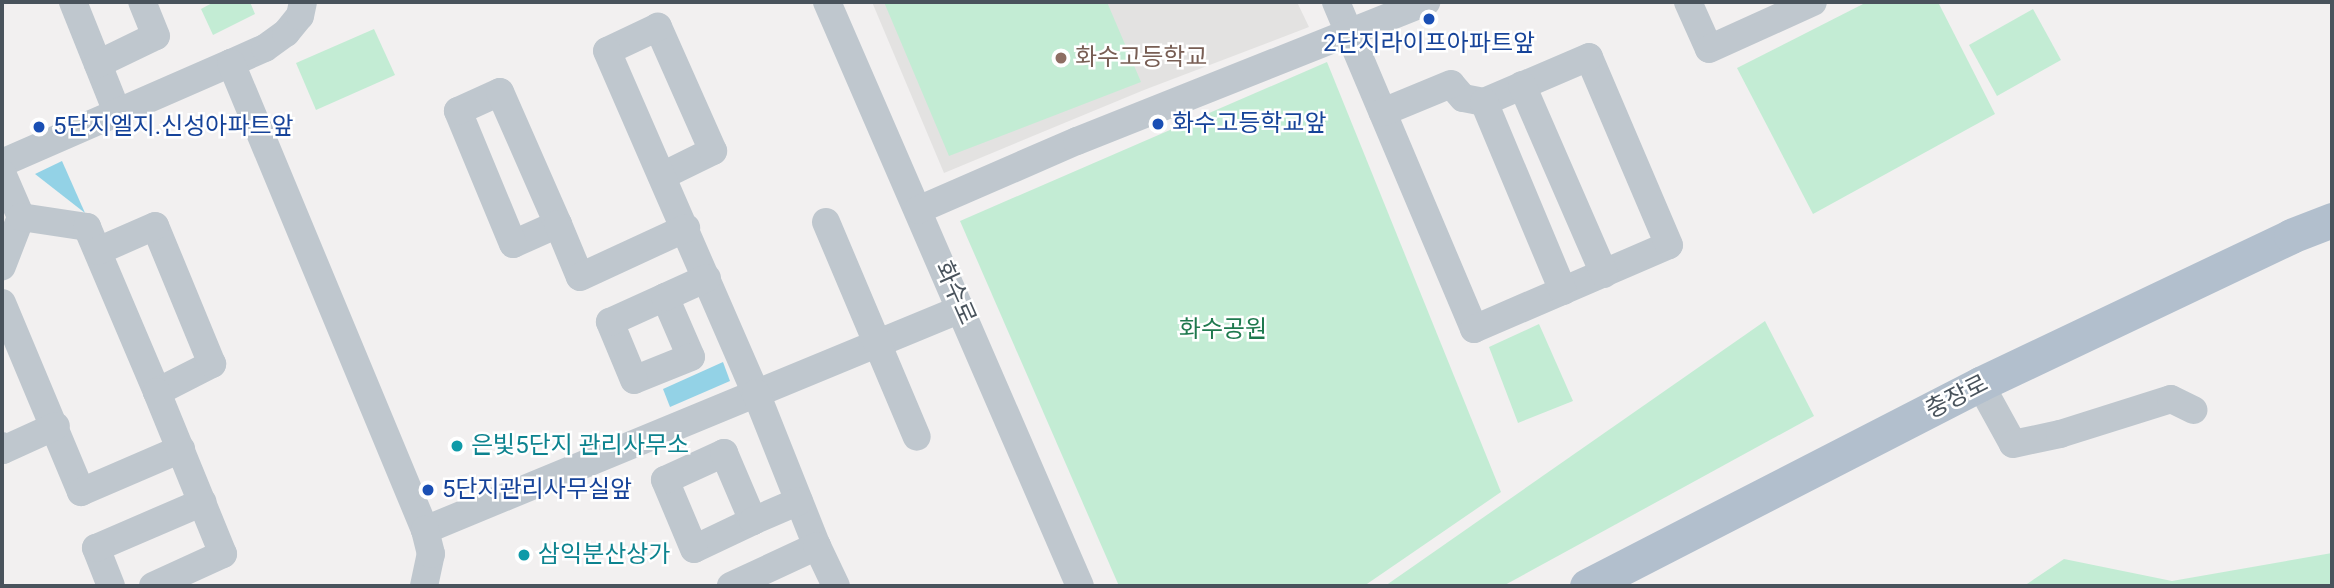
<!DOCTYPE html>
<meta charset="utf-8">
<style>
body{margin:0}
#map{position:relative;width:2334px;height:588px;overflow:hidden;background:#f2f0f0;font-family:Roboto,"Noto Sans KR",sans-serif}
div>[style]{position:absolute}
.education>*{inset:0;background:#e3e2e1}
.green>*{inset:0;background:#c3ecd4}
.water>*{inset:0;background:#93d2e6}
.minor>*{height:28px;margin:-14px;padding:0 14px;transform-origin:14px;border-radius:14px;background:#bfc7ce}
.major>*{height:35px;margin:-17.5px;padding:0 17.5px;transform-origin:17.5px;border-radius:17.5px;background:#b2bfcd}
.dots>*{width:19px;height:19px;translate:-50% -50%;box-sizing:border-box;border:4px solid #fff;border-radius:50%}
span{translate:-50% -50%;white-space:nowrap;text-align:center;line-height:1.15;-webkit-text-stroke:5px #fff;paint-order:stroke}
.transit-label{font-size:24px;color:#164399}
.left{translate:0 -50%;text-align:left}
.education-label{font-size:24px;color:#785e54}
.street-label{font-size:24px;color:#49535c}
.park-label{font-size:24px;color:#1e794e}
.culture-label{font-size:24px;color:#0d838f}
.frame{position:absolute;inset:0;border:4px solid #49535c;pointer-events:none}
</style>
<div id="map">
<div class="education">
<i style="clip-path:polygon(872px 2px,1297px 2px,1309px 27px,1144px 90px,944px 173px)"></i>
</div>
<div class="green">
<i style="clip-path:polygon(214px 2px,250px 2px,255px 14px,213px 35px,201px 9px)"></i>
<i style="clip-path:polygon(884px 2px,1107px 2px,1141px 82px,949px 156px)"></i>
<i style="clip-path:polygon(1867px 2px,1938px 2px,1995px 114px,1813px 214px,1737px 68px)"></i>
<i style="clip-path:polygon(2033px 9px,2061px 60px,1997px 96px,1969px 45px)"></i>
<i style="clip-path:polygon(374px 29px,395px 75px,316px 110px,296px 63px)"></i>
<i style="clip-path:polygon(1327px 62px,1501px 492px,1364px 586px,1119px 586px,960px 221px)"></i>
<i style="clip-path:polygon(1765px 321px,1814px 416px,1503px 586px,1385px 586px)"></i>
<i style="clip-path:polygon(1539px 324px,1573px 401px,1518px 423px,1489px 347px)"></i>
<i style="clip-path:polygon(2332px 553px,2332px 586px,2024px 586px,2064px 559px,2172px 581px)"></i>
</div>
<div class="water">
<i style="clip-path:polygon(62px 161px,85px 213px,35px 174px)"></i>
<i style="clip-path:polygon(723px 362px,730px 381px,670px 407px,663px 389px)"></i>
</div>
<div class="minor">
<i style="left:73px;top:2px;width:118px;rotate:68.2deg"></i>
<i style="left:827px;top:2px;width:636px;rotate:66.58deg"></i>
<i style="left:1336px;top:2px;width:355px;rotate:67.1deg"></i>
<i style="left:1474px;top:329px;width:212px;rotate:-23.3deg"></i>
<i style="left:1669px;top:245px;width:204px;rotate:-113.1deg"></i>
<i style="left:1589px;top:57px;width:114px;rotate:156.8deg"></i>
<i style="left:1484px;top:102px;width:21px;rotate:-169deg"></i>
<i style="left:1463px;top:98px;width:18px;rotate:-131deg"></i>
<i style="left:1451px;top:84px;width:74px;rotate:157.6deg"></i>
<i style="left:1688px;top:2px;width:51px;rotate:65.9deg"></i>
<i style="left:1709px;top:49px;width:114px;rotate:-24.3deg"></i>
<i style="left:231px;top:63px;width:37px;rotate:-24deg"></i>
<i style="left:265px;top:48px;width:26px;rotate:-36deg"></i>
<i style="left:286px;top:33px;width:22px;rotate:-51deg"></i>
<i style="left:300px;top:16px;width:14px;rotate:-78deg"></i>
<i style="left:98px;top:64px;width:64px;rotate:-25.8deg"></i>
<i style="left:156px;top:36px;width:37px;rotate:-112deg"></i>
<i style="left:1522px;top:85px;width:206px;rotate:66.5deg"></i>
<i style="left:1484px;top:102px;width:205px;rotate:67.3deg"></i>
<i style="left:2px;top:163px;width:250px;rotate:-23.6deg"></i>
<i style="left:231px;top:63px;width:506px;rotate:67.44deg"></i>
<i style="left:425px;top:530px;width:580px;rotate:-22.41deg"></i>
<i style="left:2px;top:173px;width:48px;rotate:66.6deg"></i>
<i style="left:21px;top:217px;width:53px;rotate:111.2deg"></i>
<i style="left:662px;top:176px;width:57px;rotate:-26.1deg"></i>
<i style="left:713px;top:151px;width:136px;rotate:-113.9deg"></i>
<i style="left:658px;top:27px;width:56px;rotate:154.8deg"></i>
<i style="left:607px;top:51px;width:373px;rotate:66.5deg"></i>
<i style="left:756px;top:393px;width:165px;rotate:68.3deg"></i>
<i style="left:817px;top:546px;width:95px;rotate:155.1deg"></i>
<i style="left:918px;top:210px;width:173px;rotate:-23.5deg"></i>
<i style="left:1077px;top:141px;width:376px;rotate:-21.7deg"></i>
<i style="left:21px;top:217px;width:67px;rotate:8.6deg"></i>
<i style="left:87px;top:227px;width:179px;rotate:67deg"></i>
<i style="left:157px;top:392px;width:62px;rotate:-27deg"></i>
<i style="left:212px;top:364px;width:149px;rotate:-112.4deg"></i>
<i style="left:155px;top:226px;width:62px;rotate:156.3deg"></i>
<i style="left:826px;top:222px;width:233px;rotate:67.1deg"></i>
<i style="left:558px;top:224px;width:49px;rotate:156deg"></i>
<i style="left:513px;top:244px;width:144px;rotate:-112.5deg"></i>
<i style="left:458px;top:111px;width:46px;rotate:-24.3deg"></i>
<i style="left:500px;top:92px;width:144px;rotate:66.3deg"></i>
<i style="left:558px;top:224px;width:57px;rotate:67.5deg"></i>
<i style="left:580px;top:277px;width:117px;rotate:-24.8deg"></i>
<i style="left:665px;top:297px;width:65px;rotate:66.6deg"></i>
<i style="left:691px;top:357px;width:61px;rotate:158deg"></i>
<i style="left:634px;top:380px;width:63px;rotate:-112.5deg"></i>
<i style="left:610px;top:322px;width:60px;rotate:-24.4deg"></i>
<i style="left:665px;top:297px;width:46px;rotate:-24.3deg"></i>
<i style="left:2px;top:303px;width:205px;rotate:67.3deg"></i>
<i style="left:81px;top:492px;width:109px;rotate:-23.3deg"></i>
<i style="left:1980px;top:384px;width:68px;rotate:61.2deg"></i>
<i style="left:2013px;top:444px;width:48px;rotate:-12deg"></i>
<i style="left:2060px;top:434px;width:116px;rotate:-17.5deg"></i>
<i style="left:2171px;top:399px;width:25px;rotate:26deg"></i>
<i style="left:2px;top:446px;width:4px;rotate:76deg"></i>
<i style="left:3px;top:450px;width:58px;rotate:-24.4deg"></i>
<i style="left:753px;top:521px;width:65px;rotate:154.6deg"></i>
<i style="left:694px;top:549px;width:75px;rotate:-112.8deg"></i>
<i style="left:665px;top:480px;width:65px;rotate:-24.6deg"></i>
<i style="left:724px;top:453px;width:74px;rotate:66.9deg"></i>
<i style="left:753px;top:521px;width:50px;rotate:-23.5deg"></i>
<i style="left:817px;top:546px;width:44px;rotate:64.6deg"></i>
<i style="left:111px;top:586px;width:41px;rotate:-111.5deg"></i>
<i style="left:96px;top:548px;width:116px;rotate:-23.3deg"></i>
<i style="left:153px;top:586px;width:77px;rotate:-24.6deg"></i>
<i style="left:223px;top:554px;width:175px;rotate:-112.2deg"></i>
<i style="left:424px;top:586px;width:33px;rotate:-78deg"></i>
<i style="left:431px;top:554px;width:25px;rotate:-104deg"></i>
</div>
<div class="major">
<i style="left:1587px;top:586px;width:442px;rotate:-27.2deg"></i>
<i style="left:1980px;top:384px;width:344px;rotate:-25.4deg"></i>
<i style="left:2291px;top:236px;width:44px;rotate:-21.3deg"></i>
</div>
<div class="dots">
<i style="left:1429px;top:19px;background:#1a4fb4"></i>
<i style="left:1061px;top:58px;background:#8d6e63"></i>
<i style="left:1158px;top:124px;background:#1a4fb4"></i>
<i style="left:39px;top:127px;background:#1a4fb4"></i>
<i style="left:457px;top:446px;background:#0f9aa8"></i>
<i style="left:428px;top:490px;background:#1a4fb4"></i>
<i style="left:524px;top:555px;background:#0f9aa8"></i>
</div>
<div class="transit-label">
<span style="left:1429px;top:44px">2단지라이프아파트앞</span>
<span class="left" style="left:1172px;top:124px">화수고등학교앞</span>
<span class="left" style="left:53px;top:127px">5단지엘지.신성아파트앞</span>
<span class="left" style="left:442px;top:490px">5단지관리사무실앞</span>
</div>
<div class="education-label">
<span class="left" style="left:1075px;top:58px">화수고등학교</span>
</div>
<div class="street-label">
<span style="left:955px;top:293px;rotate:66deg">화수로</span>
<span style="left:1957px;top:397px;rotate:-27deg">충장로</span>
</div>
<div class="park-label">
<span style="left:1223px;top:330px">화수공원</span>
</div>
<div class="culture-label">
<span class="left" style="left:471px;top:446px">은빛5단지 관리사무소</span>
<span class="left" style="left:538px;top:555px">삼익분산상가</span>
</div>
<div class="frame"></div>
</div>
